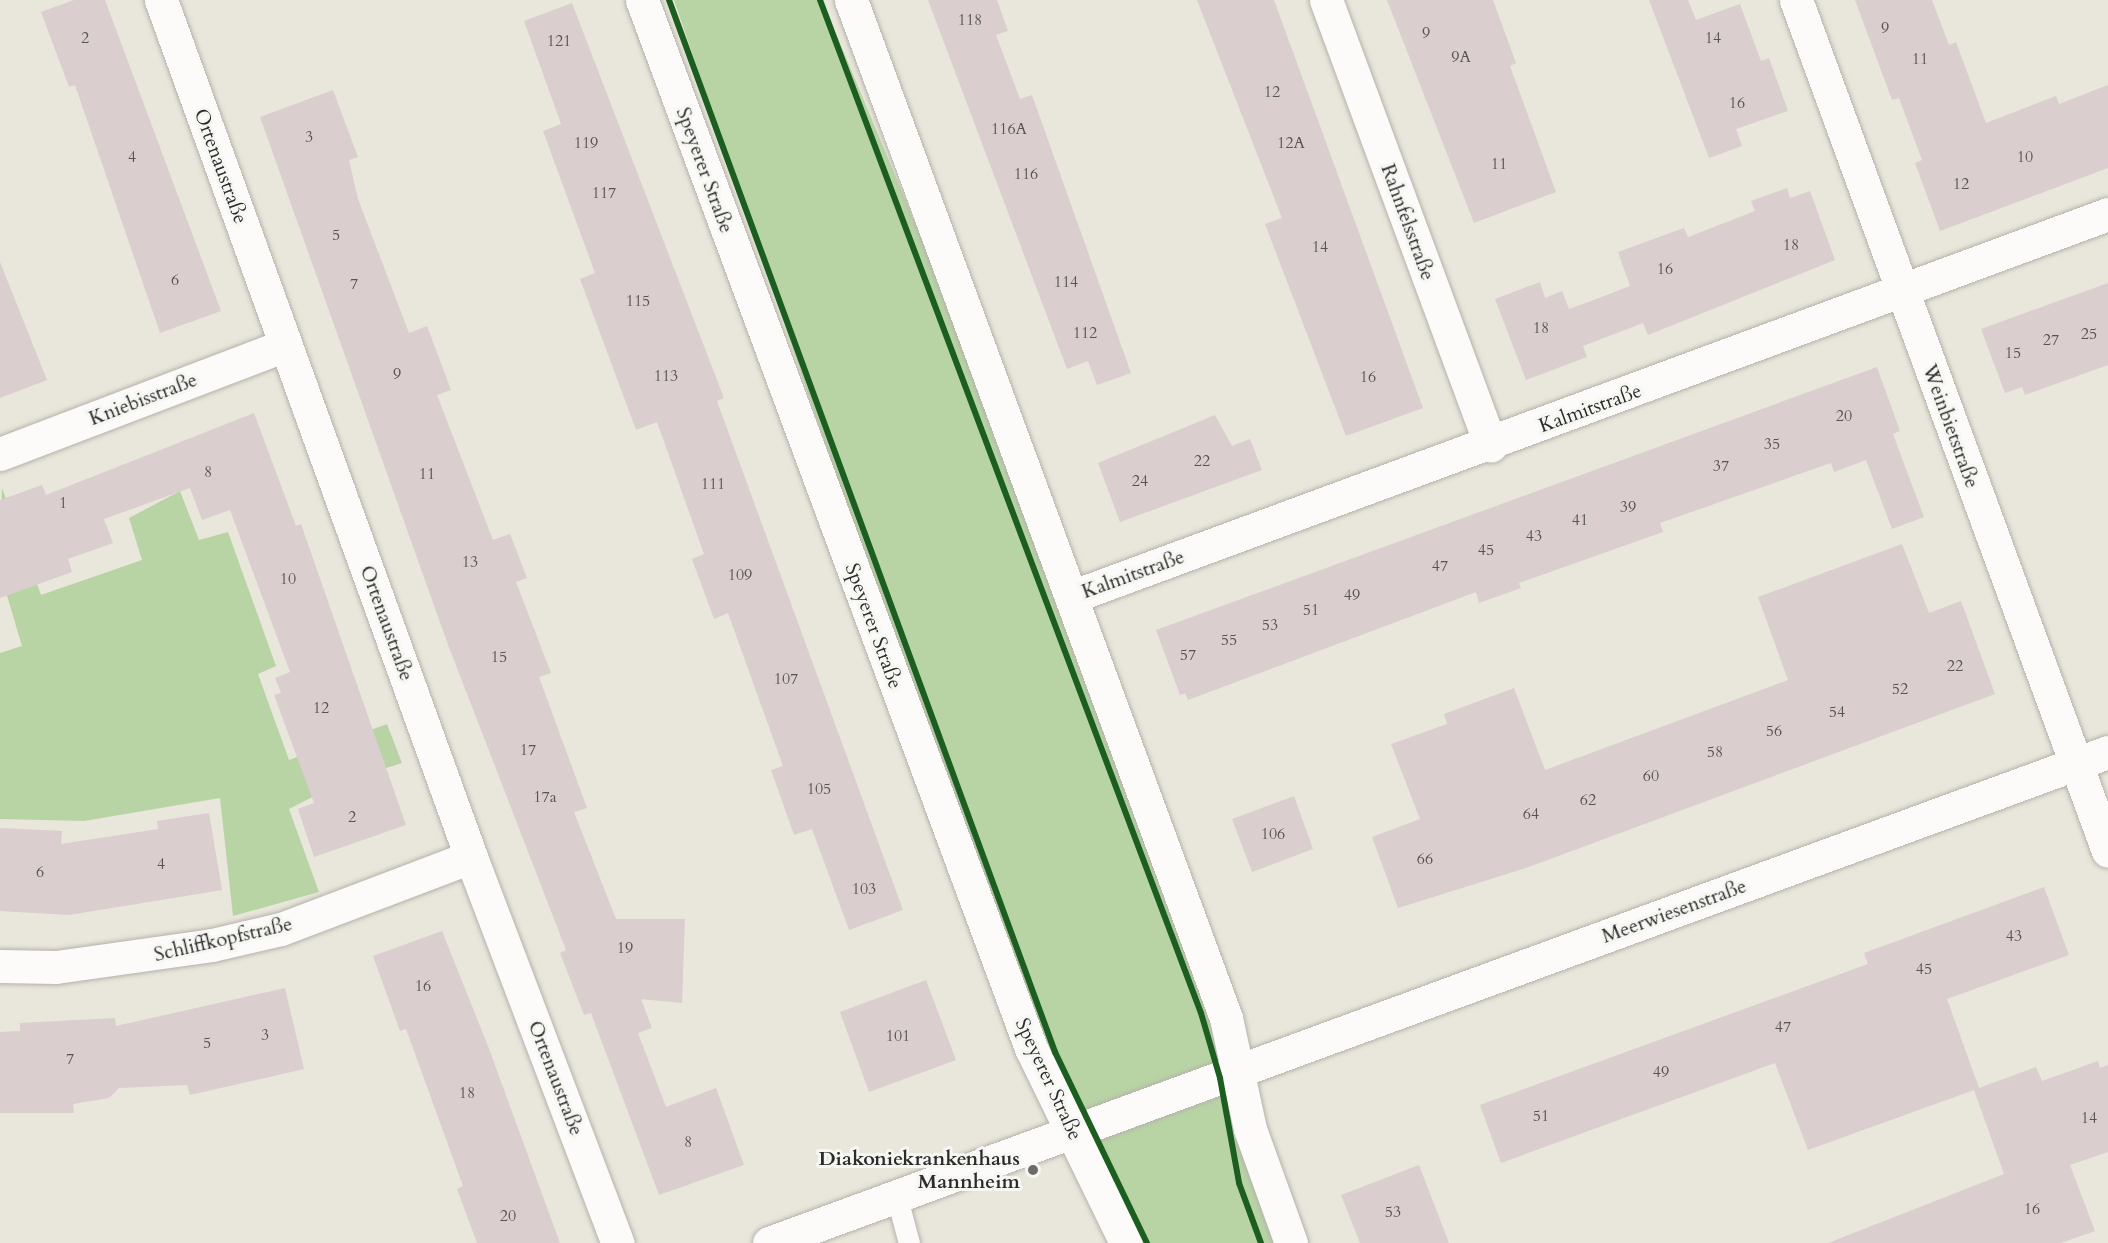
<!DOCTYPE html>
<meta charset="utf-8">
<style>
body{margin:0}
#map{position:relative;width:2108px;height:1243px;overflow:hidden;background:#e9e6db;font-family:Cardo,serif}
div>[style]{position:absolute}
.green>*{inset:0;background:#b8d4a5}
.building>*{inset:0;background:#dacecf}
.roads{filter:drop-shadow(0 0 2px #b4b2ab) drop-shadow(0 0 2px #b4b2ab)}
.service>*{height:21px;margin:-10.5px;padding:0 10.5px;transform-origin:10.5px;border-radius:10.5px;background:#fcfbfa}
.minor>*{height:33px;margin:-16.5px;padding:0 16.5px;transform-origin:16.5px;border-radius:16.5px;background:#fcfbfa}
.cycleway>*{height:6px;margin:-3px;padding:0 3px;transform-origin:3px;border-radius:3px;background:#1b5e20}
.dots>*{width:16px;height:16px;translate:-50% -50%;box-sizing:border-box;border:3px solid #f6f6f2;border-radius:50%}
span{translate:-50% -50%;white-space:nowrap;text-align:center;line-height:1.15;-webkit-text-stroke:6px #f6f6f2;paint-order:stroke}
.number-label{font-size:16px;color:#575454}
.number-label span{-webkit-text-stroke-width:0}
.street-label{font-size:20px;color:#2b2b2b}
.poi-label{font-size:20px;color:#2b2b2b;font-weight:700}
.right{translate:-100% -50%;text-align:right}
</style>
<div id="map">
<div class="green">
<i style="clip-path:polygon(674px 0,822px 0,1071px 597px,1291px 1243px,1126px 1243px,1031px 1048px)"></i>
<i style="clip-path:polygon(2px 488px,41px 595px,142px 560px,129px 518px,180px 491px,199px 540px,228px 532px,276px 666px,258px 674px,289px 760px,387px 724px,402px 763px,344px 781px,289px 809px,319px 892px,233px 916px,220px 798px,84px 821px,0 819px,0 653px,22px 646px,0 572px)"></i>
</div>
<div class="building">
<i style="clip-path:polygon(74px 0,105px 0,221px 311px,160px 333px,75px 85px,69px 87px,41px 12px)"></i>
<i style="clip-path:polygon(928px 0,997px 0,1008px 31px,996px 35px,1020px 99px,1032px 95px,1131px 373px,1097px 385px,1088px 361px,1067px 369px)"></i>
<i style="clip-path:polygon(1197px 0,1274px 0,1423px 408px,1346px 436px,1265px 224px,1282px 218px)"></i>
<i style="clip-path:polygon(1387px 0,1493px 0,1516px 63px,1510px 66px,1556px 192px,1474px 223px)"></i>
<i style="clip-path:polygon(1649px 0,1688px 0,1696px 20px,1740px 4px,1761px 61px,1769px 58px,1788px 111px,1736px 129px,1742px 146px,1709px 158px)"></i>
<i style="clip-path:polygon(1855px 0,1932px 0,1949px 45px,1956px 42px,1986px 123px,2056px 96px,2059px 104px,2108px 85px,2108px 168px,1940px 231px,1915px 163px,1922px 160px,1899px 98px,1892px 100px)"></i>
<i style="clip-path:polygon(572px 3px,724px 398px,717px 401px,903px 910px,849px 930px,812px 829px,794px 835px,771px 770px,783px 766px,728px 613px,714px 619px,692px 559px,704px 554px,657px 422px,636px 430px,580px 279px,595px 273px,543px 131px,561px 124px,524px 21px)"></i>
<i style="clip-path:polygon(333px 90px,358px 157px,349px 160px,358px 199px,409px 333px,427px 326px,451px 390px,437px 395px,493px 540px,510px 534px,527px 578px,516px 582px,551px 673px,539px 677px,587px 808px,574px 812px,616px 919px,685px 919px,682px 1003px,641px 999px,652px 1028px,638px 1033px,666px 1107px,716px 1088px,744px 1165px,659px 1195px,591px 1013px,584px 1015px,560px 953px,566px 950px,447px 642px,260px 117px)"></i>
<i style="clip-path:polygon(1787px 188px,1790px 198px,1810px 191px,1835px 260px,1648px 335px,1643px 323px,1583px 346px,1587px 357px,1526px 380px,1495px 299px,1540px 282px,1545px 298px,1562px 291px,1569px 309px,1599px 298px,1630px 286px,1618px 252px,1684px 228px,1688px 237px,1755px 211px,1751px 201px)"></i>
<i style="clip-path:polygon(0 262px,47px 380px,0 398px)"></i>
<i style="clip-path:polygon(2108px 283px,2108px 365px,2025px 395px,2022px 387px,2005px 393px,1981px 329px)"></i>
<i style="clip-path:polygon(1877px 367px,1900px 431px,1893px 434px,1924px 517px,1892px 529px,1866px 460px,1834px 472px,1831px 463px,1660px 523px,1663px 532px,1519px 583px,1521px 588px,1479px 603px,1476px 592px,1188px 700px,1185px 693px,1180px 695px,1156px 630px)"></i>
<i style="clip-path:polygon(254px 413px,296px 526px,301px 524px,406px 825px,314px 857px,298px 809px,314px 803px,274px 695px,281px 693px,275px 678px,290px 672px,230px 510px,202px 520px,190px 488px,104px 519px,113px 543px,68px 559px,72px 572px,0 598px,0 500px,42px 485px,46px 495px)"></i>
<i style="clip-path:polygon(1215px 415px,1232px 446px,1250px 439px,1262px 470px,1120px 522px,1098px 463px)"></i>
<i style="clip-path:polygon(1902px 544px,1929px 613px,1961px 601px,1995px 694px,1523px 869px,1398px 908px,1372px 837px,1420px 819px,1391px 744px,1447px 724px,1444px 714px,1514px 688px,1545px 770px,1788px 680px,1758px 597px)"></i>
<i style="clip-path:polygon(1294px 796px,1313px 849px,1252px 872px,1232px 819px)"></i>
<i style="clip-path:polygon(209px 813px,222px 890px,69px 915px,0 911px,0 828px,62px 831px,61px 844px,158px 829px,157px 821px)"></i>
<i style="clip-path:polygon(2044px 887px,2069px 955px,1947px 999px,1979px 1088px,2036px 1067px,2042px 1081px,2098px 1061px,2100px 1068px,2108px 1065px,2108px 1152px,2070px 1165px,2095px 1231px,2061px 1243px,1828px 1243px,2004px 1174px,1974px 1090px,1808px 1150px,1775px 1063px,1501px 1163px,1480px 1105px,1868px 964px,1864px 953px)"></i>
<i style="clip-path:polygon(442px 931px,488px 1046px,560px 1243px,477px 1243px,457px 1189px,463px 1186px,406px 1029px,400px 1031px,373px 956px)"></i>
<i style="clip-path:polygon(926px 980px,956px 1060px,869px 1092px,840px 1012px)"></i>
<i style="clip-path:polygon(285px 988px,304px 1069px,190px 1095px,187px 1085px,119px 1088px,109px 1098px,73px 1104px,74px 1113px,0 1113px,0 1032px,20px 1031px,20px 1023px,115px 1018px,116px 1026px)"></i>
<i style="clip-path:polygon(1419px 1165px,1449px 1243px,1360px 1243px,1341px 1195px)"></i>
</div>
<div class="roads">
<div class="service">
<i style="left:897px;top:1198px;width:47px;rotate:75.1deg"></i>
</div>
<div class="minor">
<i style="left:161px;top:0;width:911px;rotate:70.11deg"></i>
<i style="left:471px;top:857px;width:413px;rotate:69.2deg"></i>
<i style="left:642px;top:0;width:1118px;rotate:69.64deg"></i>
<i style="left:1031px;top:1048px;width:217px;rotate:64deg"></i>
<i style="left:851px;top:0;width:1085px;rotate:69.78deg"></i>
<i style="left:1226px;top:1018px;width:114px;rotate:77.8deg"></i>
<i style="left:1250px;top:1129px;width:121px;rotate:70.2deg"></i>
<i style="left:1326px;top:0;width:475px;rotate:69.7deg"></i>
<i style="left:1796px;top:0;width:906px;rotate:69.87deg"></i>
<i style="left:0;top:454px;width:305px;rotate:-20.9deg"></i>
<i style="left:1071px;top:597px;width:1105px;rotate:-20.27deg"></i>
<i style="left:0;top:966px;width:56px;rotate:1deg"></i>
<i style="left:56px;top:967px;width:158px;rotate:-8deg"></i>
<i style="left:212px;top:945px;width:71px;rotate:-13.1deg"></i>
<i style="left:281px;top:929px;width:203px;rotate:-20.8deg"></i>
<i style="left:769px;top:1243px;width:1426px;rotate:-20.14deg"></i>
</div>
</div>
<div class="cycleway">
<i style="left:669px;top:0;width:1121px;rotate:69.85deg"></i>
<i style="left:1055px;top:1052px;width:212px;rotate:64.3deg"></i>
<i style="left:820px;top:0;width:1082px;rotate:69.39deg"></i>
<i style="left:1201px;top:1013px;width:68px;rotate:73.7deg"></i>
<i style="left:1220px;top:1078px;width:107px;rotate:79.7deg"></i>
<i style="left:1239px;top:1183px;width:64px;rotate:69.9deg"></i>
</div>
<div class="dots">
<i style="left:1033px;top:1170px;background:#6e6c69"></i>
</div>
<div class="number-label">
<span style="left:970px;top:20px">118</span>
<span style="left:1885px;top:28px">9</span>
<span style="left:1426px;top:33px">9</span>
<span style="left:85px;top:38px">2</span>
<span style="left:1713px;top:38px">14</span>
<span style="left:559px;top:41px">121</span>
<span style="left:1461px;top:57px">9A</span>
<span style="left:1920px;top:59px">11</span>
<span style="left:1272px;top:92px">12</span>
<span style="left:1737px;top:103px">16</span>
<span style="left:1009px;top:129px">116A</span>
<span style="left:309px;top:137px">3</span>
<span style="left:586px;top:143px">119</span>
<span style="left:1291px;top:143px">12A</span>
<span style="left:132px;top:157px">4</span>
<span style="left:2025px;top:157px">10</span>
<span style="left:1499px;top:164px">11</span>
<span style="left:1026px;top:174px">116</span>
<span style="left:1961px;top:184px">12</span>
<span style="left:604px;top:193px">117</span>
<span style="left:336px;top:235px">5</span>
<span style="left:1791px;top:245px">18</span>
<span style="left:1320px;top:247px">14</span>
<span style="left:1665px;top:269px">16</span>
<span style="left:175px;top:280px">6</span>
<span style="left:1066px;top:282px">114</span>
<span style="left:354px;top:284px">7</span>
<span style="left:638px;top:301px">115</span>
<span style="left:1541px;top:328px">18</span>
<span style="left:1085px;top:333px">112</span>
<span style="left:2089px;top:334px">25</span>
<span style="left:2051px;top:340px">27</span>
<span style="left:2013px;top:353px">15</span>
<span style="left:397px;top:374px">9</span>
<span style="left:666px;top:376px">113</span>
<span style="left:1368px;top:377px">16</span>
<span style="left:1844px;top:416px">20</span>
<span style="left:1772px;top:444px">35</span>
<span style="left:1202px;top:461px">22</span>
<span style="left:1721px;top:466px">37</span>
<span style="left:208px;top:472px">8</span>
<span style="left:427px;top:474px">11</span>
<span style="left:1140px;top:481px">24</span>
<span style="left:713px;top:484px">111</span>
<span style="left:63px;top:503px">1</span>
<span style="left:1628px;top:507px">39</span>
<span style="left:1580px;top:520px">41</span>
<span style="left:1534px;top:536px">43</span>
<span style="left:1486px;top:550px">45</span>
<span style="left:470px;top:562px">13</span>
<span style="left:1440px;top:566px">47</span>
<span style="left:740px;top:575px">109</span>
<span style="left:288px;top:579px">10</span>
<span style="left:1352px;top:595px">49</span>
<span style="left:1311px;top:610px">51</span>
<span style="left:1270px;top:625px">53</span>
<span style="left:1229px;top:640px">55</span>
<span style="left:1188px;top:655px">57</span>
<span style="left:499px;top:657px">15</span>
<span style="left:1955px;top:666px">22</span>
<span style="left:786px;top:679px">107</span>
<span style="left:1900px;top:689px">52</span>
<span style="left:321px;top:708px">12</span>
<span style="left:1837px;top:712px">54</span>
<span style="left:1774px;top:731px">56</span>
<span style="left:528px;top:750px">17</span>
<span style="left:1715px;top:752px">58</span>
<span style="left:1651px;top:776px">60</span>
<span style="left:819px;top:789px">105</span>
<span style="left:545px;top:797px">17a</span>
<span style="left:1588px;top:800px">62</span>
<span style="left:1531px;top:814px">64</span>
<span style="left:352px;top:817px">2</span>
<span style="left:1273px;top:834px">106</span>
<span style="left:1425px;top:859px">66</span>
<span style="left:161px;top:864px">4</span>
<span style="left:40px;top:872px">6</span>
<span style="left:864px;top:889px">103</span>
<span style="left:2014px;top:936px">43</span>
<span style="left:625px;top:948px">19</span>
<span style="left:1924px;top:969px">45</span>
<span style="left:423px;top:986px">16</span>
<span style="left:1783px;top:1027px">47</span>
<span style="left:265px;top:1035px">3</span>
<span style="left:898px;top:1036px">101</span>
<span style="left:207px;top:1043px">5</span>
<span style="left:70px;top:1059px">7</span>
<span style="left:1661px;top:1072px">49</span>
<span style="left:467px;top:1093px">18</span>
<span style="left:1541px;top:1116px">51</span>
<span style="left:2089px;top:1118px">14</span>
<span style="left:688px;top:1142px">8</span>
<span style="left:2032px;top:1209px">16</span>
<span style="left:1393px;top:1212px">53</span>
<span style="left:508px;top:1216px">20</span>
</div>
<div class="street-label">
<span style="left:221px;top:166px;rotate:70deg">Ortenaustraße</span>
<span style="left:705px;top:170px;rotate:70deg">Speyerer Straße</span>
<span style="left:1408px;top:222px;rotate:70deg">Rahnfelsstraße</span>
<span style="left:143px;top:399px;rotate:-21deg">Kniebisstraße</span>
<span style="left:1590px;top:408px;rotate:-20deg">Kalmitstraße</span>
<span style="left:1951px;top:426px;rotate:70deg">Weinbietstraße</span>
<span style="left:1133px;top:574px;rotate:-20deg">Kalmitstraße</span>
<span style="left:387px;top:623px;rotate:70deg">Ortenaustraße</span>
<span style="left:874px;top:626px;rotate:70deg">Speyerer Straße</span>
<span style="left:1674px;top:911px;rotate:-20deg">Meerwiesenstraße</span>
<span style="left:223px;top:939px;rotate:-13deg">Schliffkopfstraße</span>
<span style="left:556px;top:1078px;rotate:69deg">Ortenaustraße</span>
<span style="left:1049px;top:1079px;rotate:65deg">Speyerer Straße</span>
</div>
<div class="poi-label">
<span class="right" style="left:1020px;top:1170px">Diakoniekrankenhaus<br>Mannheim</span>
</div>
</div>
